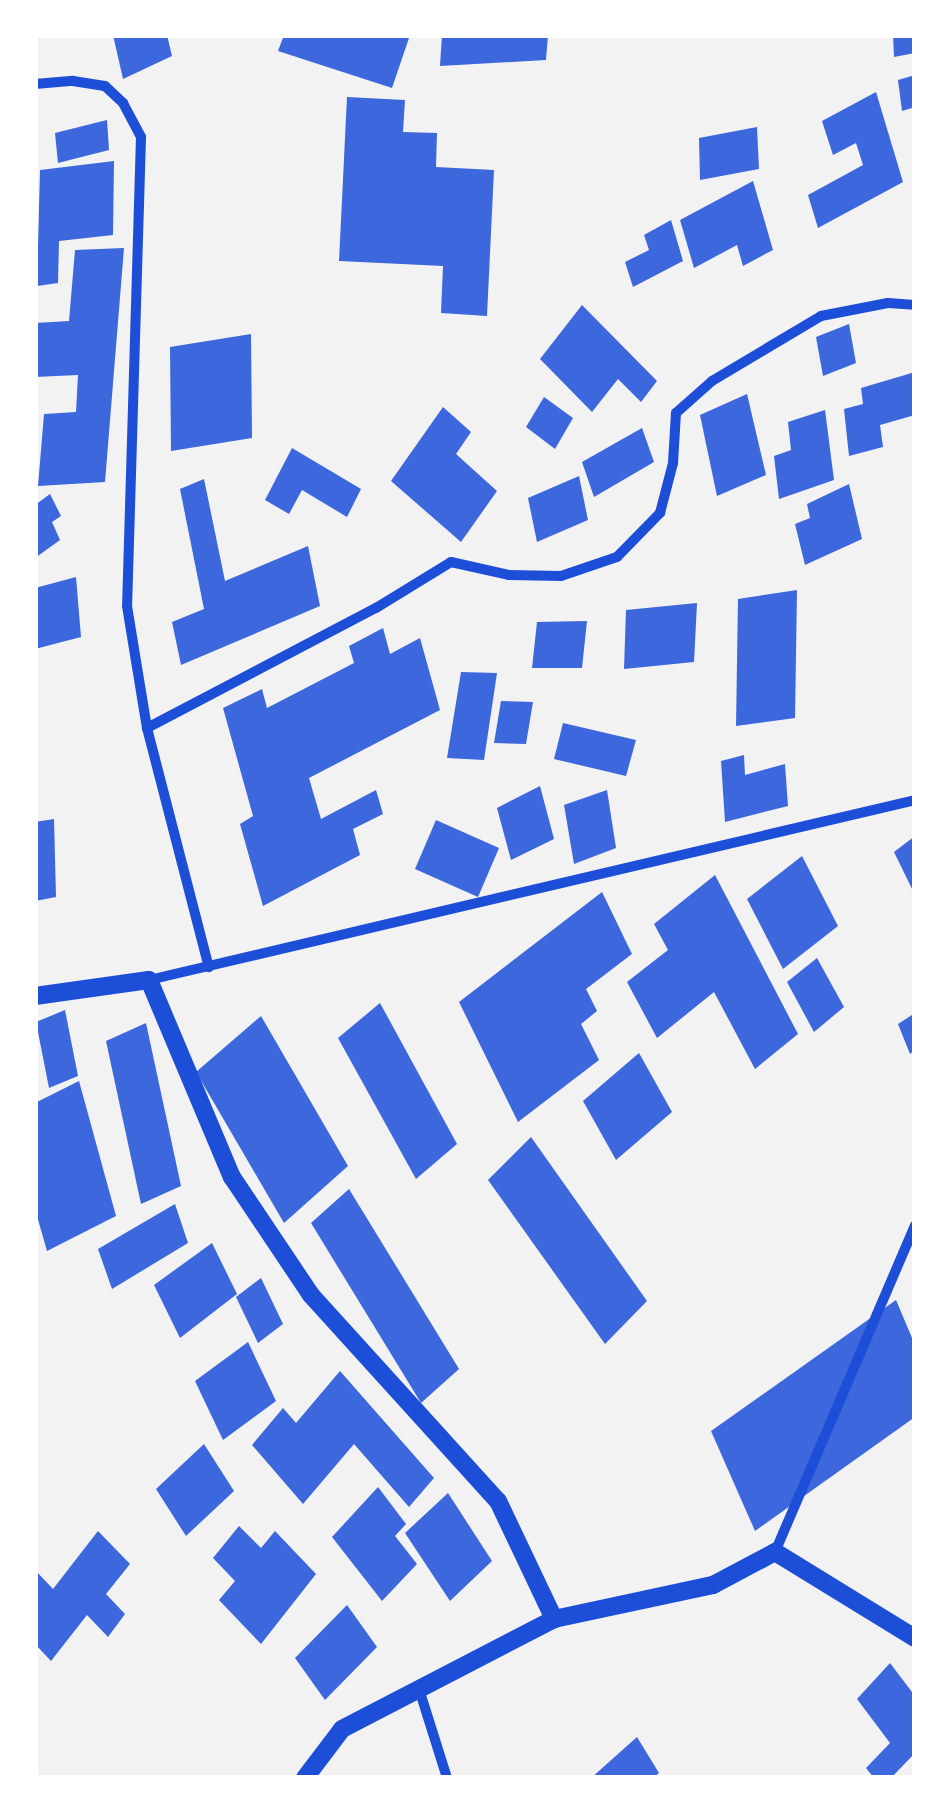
<!DOCTYPE html>
<style>
body{margin:0}
#map{position:relative;width:950px;height:1813px;overflow:hidden;background:#f2f2f2;font-family:"Sofia Sans Condensed",sans-serif}
div>[style]{position:absolute}
.building>*{inset:0;background:#3d67dc}
.minor>*{height:10px;margin:-5px;padding:0 5px;transform-origin:5px;border-radius:5px;background:#1d4ed8}
.tertiary>*{height:18px;margin:-9px;padding:0 9px;transform-origin:9px;border-radius:9px;background:#1d4ed8}
span{translate:-50% -50%;white-space:nowrap;text-align:center;line-height:1.15;-webkit-text-stroke:9px #fff;paint-order:stroke}
.frame{position:absolute;inset:0;border:38px solid #fff;pointer-events:none}
</style>
<div id="map">
<div class="building">
<i style="clip-path:polygon(113px 35px,167px 35px,172px 56px,123px 79px)"></i>
<i style="clip-path:polygon(284px 35px,410px 35px,392px 88px,278px 51px)"></i>
<i style="clip-path:polygon(442px 35px,548px 35px,546px 60px,440px 66px)"></i>
<i style="clip-path:polygon(893px 35px,915px 35px,915px 53px,894px 57px)"></i>
<i style="clip-path:polygon(915px 75px,915px 107px,902px 111px,898px 80px)"></i>
<i style="clip-path:polygon(876px 92px,903px 182px,818px 228px,808px 195px,863px 165px,856px 143px,833px 155px,822px 121px)"></i>
<i style="clip-path:polygon(347px 97px,405px 100px,403px 132px,437px 133px,436px 167px,494px 170px,487px 316px,441px 313px,443px 266px,339px 261px)"></i>
<i style="clip-path:polygon(107px 120px,109px 150px,58px 163px,55px 133px)"></i>
<i style="clip-path:polygon(757px 127px,759px 169px,700px 180px,699px 138px)"></i>
<i style="clip-path:polygon(114px 161px,113px 235px,59px 241px,58px 283px,37px 286px,40px 170px)"></i>
<i style="clip-path:polygon(753px 181px,773px 250px,743px 266px,737px 245px,694px 268px,680px 220px)"></i>
<i style="clip-path:polygon(671px 220px,683px 261px,633px 287px,625px 262px,649px 250px,644px 235px)"></i>
<i style="clip-path:polygon(124px 248px,105px 482px,38px 486px,44px 414px,76px 412px,78px 375px,35px 377px,35px 323px,69px 321px,75px 250px)"></i>
<i style="clip-path:polygon(582px 305px,657px 381px,641px 402px,618px 379px,592px 412px,540px 359px)"></i>
<i style="clip-path:polygon(849px 324px,856px 363px,823px 376px,816px 337px)"></i>
<i style="clip-path:polygon(251px 334px,252px 438px,171px 451px,170px 347px)"></i>
<i style="clip-path:polygon(915px 372px,915px 415px,880px 425px,883px 447px,849px 456px,844px 409px,863px 404px,861px 388px)"></i>
<i style="clip-path:polygon(747px 394px,766px 475px,717px 496px,700px 415px)"></i>
<i style="clip-path:polygon(544px 397px,573px 418px,555px 449px,526px 427px)"></i>
<i style="clip-path:polygon(443px 407px,471px 432px,456px 454px,497px 491px,461px 542px,391px 481px)"></i>
<i style="clip-path:polygon(825px 410px,834px 480px,779px 499px,774px 456px,791px 450px,788px 422px)"></i>
<i style="clip-path:polygon(642px 428px,654px 462px,594px 497px,582px 462px)"></i>
<i style="clip-path:polygon(292px 448px,361px 489px,347px 517px,302px 490px,289px 514px,265px 500px)"></i>
<i style="clip-path:polygon(579px 476px,588px 520px,537px 542px,528px 498px)"></i>
<i style="clip-path:polygon(204px 479px,225px 581px,308px 546px,320px 606px,181px 665px,172px 622px,204px 609px,180px 489px)"></i>
<i style="clip-path:polygon(849px 484px,862px 539px,805px 565px,795px 524px,810px 518px,807px 504px)"></i>
<i style="clip-path:polygon(50px 494px,61px 516px,52px 522px,60px 540px,35px 558px,35px 505px)"></i>
<i style="clip-path:polygon(76px 577px,81px 637px,35px 649px,35px 588px)"></i>
<i style="clip-path:polygon(797px 590px,795px 718px,736px 726px,738px 599px)"></i>
<i style="clip-path:polygon(697px 603px,694px 662px,624px 669px,626px 610px)"></i>
<i style="clip-path:polygon(587px 621px,582px 668px,532px 668px,537px 622px)"></i>
<i style="clip-path:polygon(383px 628px,390px 654px,420px 638px,440px 710px,309px 778px,321px 819px,376px 790px,383px 814px,353px 829px,360px 855px,263px 906px,240px 824px,253px 816px,223px 708px,262px 689px,267px 708px,354px 663px,349px 646px)"></i>
<i style="clip-path:polygon(461px 672px,497px 673px,484px 760px,447px 758px)"></i>
<i style="clip-path:polygon(501px 701px,533px 702px,526px 744px,494px 743px)"></i>
<i style="clip-path:polygon(563px 723px,636px 740px,626px 776px,554px 759px)"></i>
<i style="clip-path:polygon(744px 755px,745px 775px,785px 764px,788px 806px,725px 822px,721px 761px)"></i>
<i style="clip-path:polygon(540px 786px,554px 839px,511px 860px,497px 808px)"></i>
<i style="clip-path:polygon(607px 790px,616px 848px,574px 864px,564px 805px)"></i>
<i style="clip-path:polygon(54px 819px,56px 897px,35px 901px,35px 822px)"></i>
<i style="clip-path:polygon(436px 820px,499px 848px,478px 897px,415px 869px)"></i>
<i style="clip-path:polygon(915px 836px,915px 895px,894px 852px)"></i>
<i style="clip-path:polygon(802px 856px,838px 926px,783px 969px,747px 899px)"></i>
<i style="clip-path:polygon(715px 875px,798px 1034px,755px 1069px,714px 992px,657px 1038px,627px 982px,668px 950px,654px 924px)"></i>
<i style="clip-path:polygon(602px 892px,632px 954px,586px 989px,597px 1011px,581px 1024px,599px 1060px,518px 1122px,459px 1002px)"></i>
<i style="clip-path:polygon(817px 958px,844px 1007px,814px 1032px,787px 982px)"></i>
<i style="clip-path:polygon(380px 1003px,457px 1144px,416px 1179px,338px 1038px)"></i>
<i style="clip-path:polygon(65px 1010px,78px 1076px,49px 1088px,36px 1022px)"></i>
<i style="clip-path:polygon(915px 1013px,915px 1050px,910px 1054px,898px 1024px)"></i>
<i style="clip-path:polygon(261px 1016px,348px 1166px,284px 1223px,196px 1072px)"></i>
<i style="clip-path:polygon(146px 1023px,181px 1186px,141px 1204px,106px 1041px)"></i>
<i style="clip-path:polygon(639px 1053px,672px 1112px,616px 1160px,583px 1101px)"></i>
<i style="clip-path:polygon(79px 1081px,116px 1216px,47px 1251px,35px 1209px,35px 1103px)"></i>
<i style="clip-path:polygon(531px 1137px,647px 1301px,605px 1344px,488px 1180px)"></i>
<i style="clip-path:polygon(349px 1189px,459px 1369px,421px 1403px,311px 1223px)"></i>
<i style="clip-path:polygon(175px 1204px,188px 1243px,112px 1289px,98px 1249px)"></i>
<i style="clip-path:polygon(212px 1243px,237px 1294px,180px 1338px,154px 1285px)"></i>
<i style="clip-path:polygon(261px 1278px,283px 1324px,258px 1343px,236px 1297px)"></i>
<i style="clip-path:polygon(896px 1300px,915px 1345px,915px 1417px,755px 1531px,711px 1431px)"></i>
<i style="clip-path:polygon(248px 1342px,276px 1401px,223px 1440px,195px 1381px)"></i>
<i style="clip-path:polygon(340px 1371px,434px 1478px,409px 1507px,354px 1444px,303px 1504px,252px 1445px,283px 1408px,296px 1423px)"></i>
<i style="clip-path:polygon(204px 1444px,234px 1491px,186px 1536px,156px 1489px)"></i>
<i style="clip-path:polygon(378px 1487px,406px 1524px,395px 1536px,417px 1564px,382px 1601px,332px 1537px)"></i>
<i style="clip-path:polygon(448px 1493px,492px 1561px,450px 1601px,405px 1533px)"></i>
<i style="clip-path:polygon(239px 1526px,261px 1548px,275px 1531px,316px 1574px,261px 1644px,219px 1600px,235px 1581px,213px 1558px)"></i>
<i style="clip-path:polygon(98px 1531px,130px 1564px,106px 1594px,125px 1614px,108px 1637px,87px 1615px,51px 1661px,35px 1644px,35px 1570px,53px 1589px)"></i>
<i style="clip-path:polygon(347px 1605px,377px 1647px,325px 1700px,295px 1658px)"></i>
<i style="clip-path:polygon(890px 1663px,915px 1696px,915px 1753px,891px 1778px,874px 1778px,866px 1768px,890px 1743px,857px 1699px)"></i>
<i style="clip-path:polygon(637px 1737px,659px 1773px,653px 1778px,591px 1778px)"></i>
</div>
<div class="minor">
<i style="left:35px;top:84px;width:38px;rotate:-5deg"></i>
<i style="left:73px;top:81px;width:32px;rotate:9deg"></i>
<i style="left:105px;top:86px;width:25px;rotate:43deg"></i>
<i style="left:123px;top:103px;width:38px;rotate:62deg"></i>
<i style="left:141px;top:137px;width:469px;rotate:91.7deg"></i>
<i style="left:127px;top:606px;width:124px;rotate:80.7deg"></i>
<i style="left:147px;top:728px;width:247px;rotate:75.5deg"></i>
<i style="left:147px;top:728px;width:259px;rotate:-27.7deg"></i>
<i style="left:376px;top:608px;width:88px;rotate:-31.5deg"></i>
<i style="left:451px;top:562px;width:59px;rotate:12.6deg"></i>
<i style="left:509px;top:575px;width:52px;rotate:1.1deg"></i>
<i style="left:561px;top:576px;width:59px;rotate:-18.7deg"></i>
<i style="left:617px;top:557px;width:62px;rotate:-45.7deg"></i>
<i style="left:660px;top:513px;width:52px;rotate:-75.4deg"></i>
<i style="left:673px;top:463px;width:50px;rotate:-86.6deg"></i>
<i style="left:676px;top:413px;width:48px;rotate:-41.6deg"></i>
<i style="left:712px;top:381px;width:127px;rotate:-30.8deg"></i>
<i style="left:821px;top:316px;width:68px;rotate:-11deg"></i>
<i style="left:888px;top:303px;width:27px;rotate:4deg"></i>
<i style="left:149px;top:980px;width:787px;rotate:-13.22deg"></i>
<i style="left:775px;top:1552px;width:355px;rotate:-66.8deg"></i>
<i style="left:419px;top:1689px;width:93px;rotate:72.5deg"></i>
</div>
<div class="tertiary">
<i style="left:35px;top:996px;width:115px;rotate:-8deg"></i>
<i style="left:149px;top:980px;width:214px;rotate:67.2deg"></i>
<i style="left:232px;top:1177px;width:142px;rotate:56.2deg"></i>
<i style="left:311px;top:1295px;width:278px;rotate:47.8deg"></i>
<i style="left:498px;top:1501px;width:131px;rotate:64.6deg"></i>
<i style="left:554px;top:1619px;width:163px;rotate:-12.1deg"></i>
<i style="left:713px;top:1585px;width:70px;rotate:-28deg"></i>
<i style="left:775px;top:1552px;width:164px;rotate:31.6deg"></i>
<i style="left:305px;top:1778px;width:61px;rotate:-52.9deg"></i>
<i style="left:342px;top:1729px;width:239px;rotate:-27.4deg"></i>
</div>
<div class="frame"></div>
</div>
